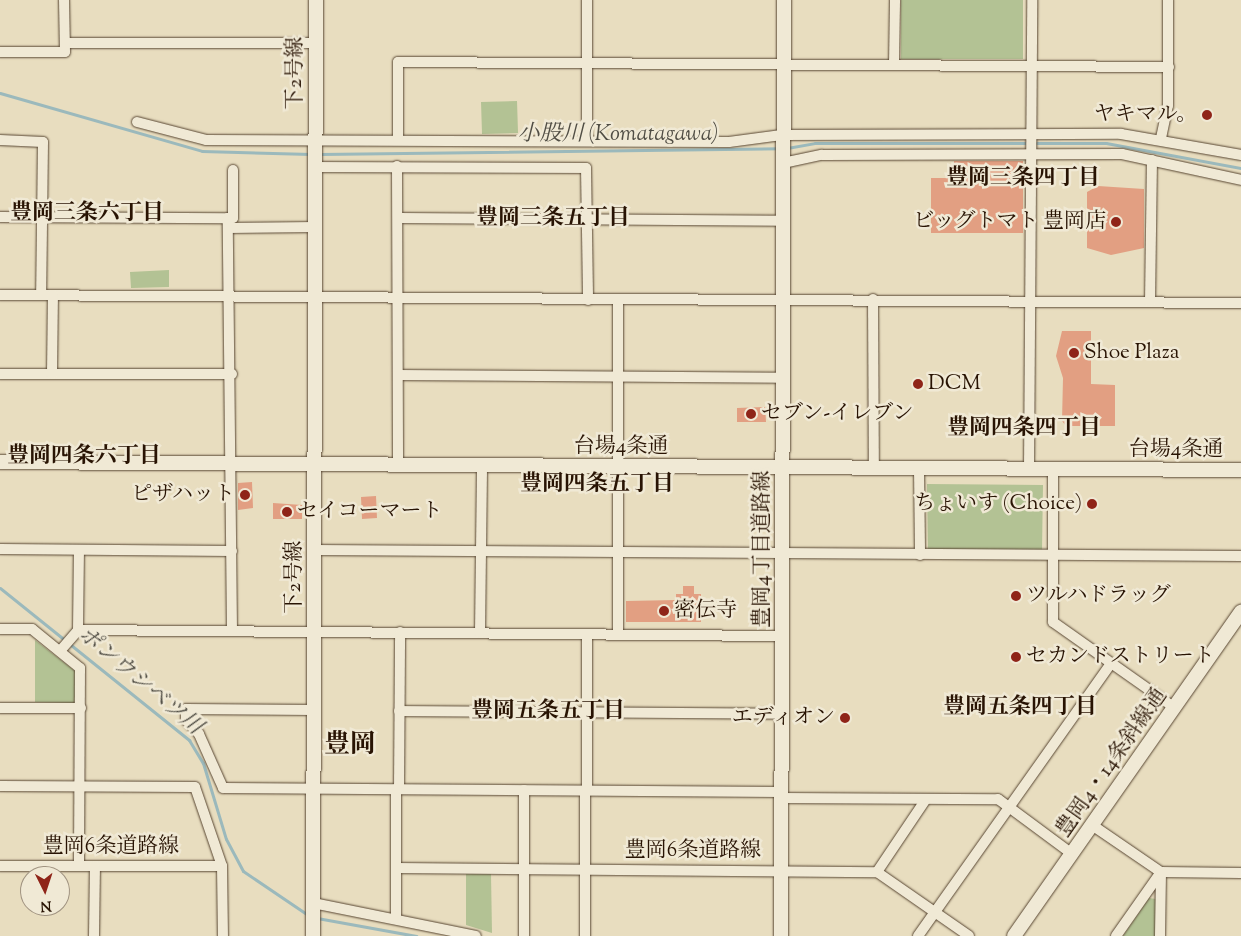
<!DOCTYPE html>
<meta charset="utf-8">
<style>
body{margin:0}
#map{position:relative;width:1241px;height:936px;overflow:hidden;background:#e8ddbf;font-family:"Sorts Mill Goudy","Noto Serif JP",serif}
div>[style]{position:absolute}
.green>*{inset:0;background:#b3c294}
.stream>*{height:3px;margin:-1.5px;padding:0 1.5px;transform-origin:1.5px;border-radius:1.5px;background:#9bb9bc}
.building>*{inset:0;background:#e29f82}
.roads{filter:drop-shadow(0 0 1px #584632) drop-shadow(0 0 1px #584632)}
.street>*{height:10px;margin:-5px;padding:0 5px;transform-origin:5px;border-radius:5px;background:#f0e9d5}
.secondary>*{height:14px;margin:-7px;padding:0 7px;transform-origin:7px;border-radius:7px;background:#f0e9d5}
.dots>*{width:14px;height:14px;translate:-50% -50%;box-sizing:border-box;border:2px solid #f0e9d5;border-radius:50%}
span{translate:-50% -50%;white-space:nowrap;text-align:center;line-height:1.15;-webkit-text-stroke:5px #f0e9d5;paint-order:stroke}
.street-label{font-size:21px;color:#281303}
.poi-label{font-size:21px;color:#281303}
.right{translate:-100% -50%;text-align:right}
.left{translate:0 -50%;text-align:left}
.water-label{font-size:22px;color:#504d44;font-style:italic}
.neighbourhood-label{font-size:22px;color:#281303;font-weight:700}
.district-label{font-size:26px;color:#281303;font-weight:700}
.north{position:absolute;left:20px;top:866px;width:50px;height:50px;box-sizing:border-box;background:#f0e9d5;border:1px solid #a09381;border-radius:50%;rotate:176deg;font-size:14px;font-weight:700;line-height:20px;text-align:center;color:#281303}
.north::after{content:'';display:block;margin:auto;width:18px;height:22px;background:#8f2418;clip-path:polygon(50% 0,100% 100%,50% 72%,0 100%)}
</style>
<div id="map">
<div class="green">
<i style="clip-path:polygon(901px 0,1023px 0,1023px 59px,901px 59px)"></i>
<i style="clip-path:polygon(517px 101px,518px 133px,482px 134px,481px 102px)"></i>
<i style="clip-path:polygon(169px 270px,169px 287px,131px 288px,130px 272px)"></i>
<i style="clip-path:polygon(927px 484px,1043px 485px,1042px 551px,928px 551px)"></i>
<i style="clip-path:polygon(35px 640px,75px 671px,75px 703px,35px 702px)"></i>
<i style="clip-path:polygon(466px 874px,491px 874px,492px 933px,466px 925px)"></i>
<i style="clip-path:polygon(1149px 898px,1156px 899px,1156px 936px,1123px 936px)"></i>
</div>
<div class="stream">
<i style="left:0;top:93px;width:210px;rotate:16deg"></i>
<i style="left:202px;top:151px;width:109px;rotate:1.6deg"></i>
<i style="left:787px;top:148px;width:28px;rotate:-10deg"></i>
<i style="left:815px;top:143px;width:291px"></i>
<i style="left:1106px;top:143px;width:137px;rotate:10.5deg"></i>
<i style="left:320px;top:154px;width:461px;rotate:-0.7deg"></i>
<i style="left:0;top:588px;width:243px;rotate:38.8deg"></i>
<i style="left:189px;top:740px;width:27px;rotate:59deg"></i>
<i style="left:203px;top:763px;width:79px;rotate:73.2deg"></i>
<i style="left:226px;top:839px;width:36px;rotate:62deg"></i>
<i style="left:243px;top:871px;width:78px;rotate:34.1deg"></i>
<i style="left:317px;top:918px;width:101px;rotate:10.3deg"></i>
</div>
<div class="building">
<i style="clip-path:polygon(954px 161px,1023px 161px,1023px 233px,931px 233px,931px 178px,954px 178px)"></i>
<i style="clip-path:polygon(1098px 186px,1144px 189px,1144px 248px,1111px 255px,1087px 248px,1087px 192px)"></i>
<i style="clip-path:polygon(1062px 331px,1091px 331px,1091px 384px,1115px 385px,1115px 426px,1066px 426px,1062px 421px,1063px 378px,1056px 356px)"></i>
<i style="clip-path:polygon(765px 407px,766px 422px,737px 422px,737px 408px)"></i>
<i style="clip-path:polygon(252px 482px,253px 508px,238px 510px,238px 483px)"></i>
<i style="clip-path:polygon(376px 496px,377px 518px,362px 519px,361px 497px)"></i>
<i style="clip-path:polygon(273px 503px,302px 505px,302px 519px,273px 519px)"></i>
<i style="clip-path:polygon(683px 586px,694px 586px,694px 594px,701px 594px,701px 622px,626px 622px,626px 601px,676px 600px,676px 594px,683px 594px)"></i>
</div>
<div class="roads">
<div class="street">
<i style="left:65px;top:43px;width:251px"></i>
<i style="left:0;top:52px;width:65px"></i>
<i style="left:65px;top:52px;width:52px;rotate:-91.1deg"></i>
<i style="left:894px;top:65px;width:65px;rotate:-89.1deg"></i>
<i style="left:137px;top:122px;width:71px;rotate:14.6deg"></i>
<i style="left:206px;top:140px;width:523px;rotate:0.22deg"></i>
<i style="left:729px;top:142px;width:53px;rotate:-7.5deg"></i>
<i style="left:782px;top:135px;width:339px;rotate:-0.2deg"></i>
<i style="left:1121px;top:134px;width:122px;rotate:9.9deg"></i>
<i style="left:1161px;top:138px;width:33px;rotate:-78deg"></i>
<i style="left:1168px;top:106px;width:106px;rotate:-90deg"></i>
<i style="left:0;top:140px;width:43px;rotate:2.7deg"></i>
<i style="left:43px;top:142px;width:153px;rotate:90.7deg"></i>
<i style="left:398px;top:140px;width:78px;rotate:-90deg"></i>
<i style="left:398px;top:62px;width:771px;rotate:0.37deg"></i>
<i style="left:587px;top:140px;width:140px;rotate:-90deg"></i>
<i style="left:783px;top:163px;width:40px;rotate:-12deg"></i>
<i style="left:822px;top:155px;width:300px;rotate:-0.2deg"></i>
<i style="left:1122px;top:154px;width:122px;rotate:12.3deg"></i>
<i style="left:397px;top:166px;width:299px;rotate:89.8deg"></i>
<i style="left:315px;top:167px;width:271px;rotate:0.2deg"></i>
<i style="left:586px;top:168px;width:132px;rotate:89.1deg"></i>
<i style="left:0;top:217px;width:228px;rotate:0.3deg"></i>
<i style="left:399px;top:218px;width:384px;rotate:0.4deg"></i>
<i style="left:228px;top:228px;width:87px;rotate:-0.7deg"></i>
<i style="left:0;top:295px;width:1241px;rotate:0.37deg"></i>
<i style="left:873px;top:299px;width:169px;rotate:89.7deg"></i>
<i style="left:618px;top:300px;width:334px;rotate:90deg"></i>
<i style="left:1150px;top:302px;width:142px;rotate:-89.2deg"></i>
<i style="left:0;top:374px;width:232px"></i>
<i style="left:52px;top:374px;width:79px;rotate:-89.3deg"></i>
<i style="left:398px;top:375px;width:385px;rotate:0.4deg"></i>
<i style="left:919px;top:469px;width:86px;rotate:89.3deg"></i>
<i style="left:1053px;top:469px;width:153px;rotate:90deg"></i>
<i style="left:1053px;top:622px;width:149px;rotate:35.2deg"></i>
<i style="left:1029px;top:470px;width:470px;rotate:-89.6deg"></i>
<i style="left:0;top:549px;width:232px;rotate:0.5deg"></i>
<i style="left:315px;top:550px;width:926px;rotate:0.37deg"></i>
<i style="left:0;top:629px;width:32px"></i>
<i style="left:32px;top:629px;width:62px;rotate:39.1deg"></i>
<i style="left:80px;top:668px;width:198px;rotate:90.3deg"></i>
<i style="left:78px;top:630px;width:704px;rotate:0.49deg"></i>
<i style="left:232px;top:631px;width:413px;rotate:-90.6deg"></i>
<i style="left:228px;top:218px;width:5px"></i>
<i style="left:233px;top:218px;width:48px;rotate:-90deg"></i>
<i style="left:480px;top:633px;width:168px;rotate:-89.3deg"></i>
<i style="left:587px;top:634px;width:156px;rotate:90deg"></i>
<i style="left:60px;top:651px;width:28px;rotate:-49deg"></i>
<i style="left:78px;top:630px;width:79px;rotate:-89.3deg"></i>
<i style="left:0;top:708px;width:81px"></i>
<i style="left:314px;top:710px;width:128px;rotate:-179.6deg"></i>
<i style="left:186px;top:709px;width:11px;rotate:90deg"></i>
<i style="left:186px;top:720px;width:19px;rotate:47deg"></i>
<i style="left:199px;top:734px;width:59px;rotate:66deg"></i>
<i style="left:223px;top:788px;width:558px;rotate:0.41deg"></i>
<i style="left:399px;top:711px;width:383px;rotate:0.4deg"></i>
<i style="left:0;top:786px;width:195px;rotate:0.3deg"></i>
<i style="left:195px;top:787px;width:83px;rotate:71.1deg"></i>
<i style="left:222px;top:866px;width:70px;rotate:89.2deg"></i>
<i style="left:399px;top:789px;width:157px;rotate:-89.6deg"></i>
<i style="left:781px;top:798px;width:217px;rotate:0.3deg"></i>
<i style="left:998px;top:799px;width:92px;rotate:36.6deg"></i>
<i style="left:1092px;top:825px;width:83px;rotate:34.3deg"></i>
<i style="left:1161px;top:872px;width:80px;rotate:0.7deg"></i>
<i style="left:0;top:866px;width:222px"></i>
<i style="left:396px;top:868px;width:481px;rotate:0.5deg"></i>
<i style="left:877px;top:872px;width:112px;rotate:34.8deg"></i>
<i style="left:877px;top:872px;width:88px;rotate:-56.1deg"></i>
<i style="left:313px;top:903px;width:166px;rotate:11.4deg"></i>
<i style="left:396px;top:919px;width:130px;rotate:-90deg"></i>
<i style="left:94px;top:936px;width:70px;rotate:-89.2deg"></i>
<i style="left:524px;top:936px;width:146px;rotate:-90deg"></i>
<i style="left:585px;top:936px;width:146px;rotate:-90deg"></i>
<i style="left:918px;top:936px;width:334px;rotate:-54.7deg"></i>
<i style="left:1116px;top:936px;width:78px;rotate:-54.9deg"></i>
<i style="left:1160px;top:936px;width:64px;rotate:-89.1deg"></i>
</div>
<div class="secondary">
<i style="left:0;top:462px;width:1241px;rotate:0.37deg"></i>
<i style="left:313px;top:936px;width:936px;rotate:-89.82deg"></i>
<i style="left:781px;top:936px;width:936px;rotate:-89.82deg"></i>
<i style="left:1014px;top:936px;width:396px;rotate:-55deg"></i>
</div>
</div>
<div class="dots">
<i style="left:1207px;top:115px;background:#8f2418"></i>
<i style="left:1116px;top:222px;background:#8f2418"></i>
<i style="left:1074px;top:353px;background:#8f2418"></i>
<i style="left:918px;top:384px;background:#8f2418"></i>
<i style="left:751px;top:414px;background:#8f2418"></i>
<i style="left:245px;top:495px;background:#8f2418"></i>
<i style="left:1092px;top:504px;background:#8f2418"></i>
<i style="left:287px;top:512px;background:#8f2418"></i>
<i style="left:1016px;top:596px;background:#8f2418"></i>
<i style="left:664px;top:611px;background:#8f2418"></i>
<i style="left:1016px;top:657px;background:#8f2418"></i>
<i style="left:845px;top:718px;background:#8f2418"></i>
</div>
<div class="street-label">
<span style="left:296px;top:73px;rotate:-90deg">下2号線</span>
<span style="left:621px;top:447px">台場4条通</span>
<span style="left:1176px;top:450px">台場4条通</span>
<span style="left:763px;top:549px;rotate:-90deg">豊岡4丁目道路線</span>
<span style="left:295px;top:577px;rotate:-90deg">下2号線</span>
<span style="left:1112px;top:763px;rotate:-55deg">豊岡4・14条斜線通</span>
<span style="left:111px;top:847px">豊岡6条道路線</span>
<span style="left:693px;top:851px">豊岡6条道路線</span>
</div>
<div class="poi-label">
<span class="right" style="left:1197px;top:115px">ヤキマル。</span>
<span class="right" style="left:1106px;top:222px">ビッグトマト 豊岡店</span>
<span class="left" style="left:1084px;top:353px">Shoe Plaza</span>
<span class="left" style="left:928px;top:384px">DCM</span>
<span class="left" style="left:761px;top:414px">セブン-イレブン</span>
<span class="right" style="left:235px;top:495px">ピザハット</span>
<span class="right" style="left:1082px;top:504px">ちょいす (Choice)</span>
<span class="left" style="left:297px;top:512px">セイコーマート</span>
<span class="left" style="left:1026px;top:596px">ツルハドラッグ</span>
<span class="left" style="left:674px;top:611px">密伝寺</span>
<span class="left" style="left:1026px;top:657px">セカンドストリート</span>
<span class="right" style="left:835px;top:718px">エディオン</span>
</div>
<div class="water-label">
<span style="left:618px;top:136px">小股川 (Komatagawa)</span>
<span style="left:139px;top:682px;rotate:40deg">ポンウシベツ川</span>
</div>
<div class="neighbourhood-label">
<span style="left:1023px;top:180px">豊岡三条四丁目</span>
<span style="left:87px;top:215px">豊岡三条六丁目</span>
<span style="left:553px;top:220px">豊岡三条五丁目</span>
<span style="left:1024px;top:430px">豊岡四条四丁目</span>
<span style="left:84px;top:458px">豊岡四条六丁目</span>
<span style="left:597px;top:486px">豊岡四条五丁目</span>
<span style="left:1020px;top:709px">豊岡五条四丁目</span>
<span style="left:548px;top:713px">豊岡五条五丁目</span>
</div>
<div class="district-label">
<span style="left:350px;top:746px">豊岡</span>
</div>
<div class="north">N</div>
</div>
